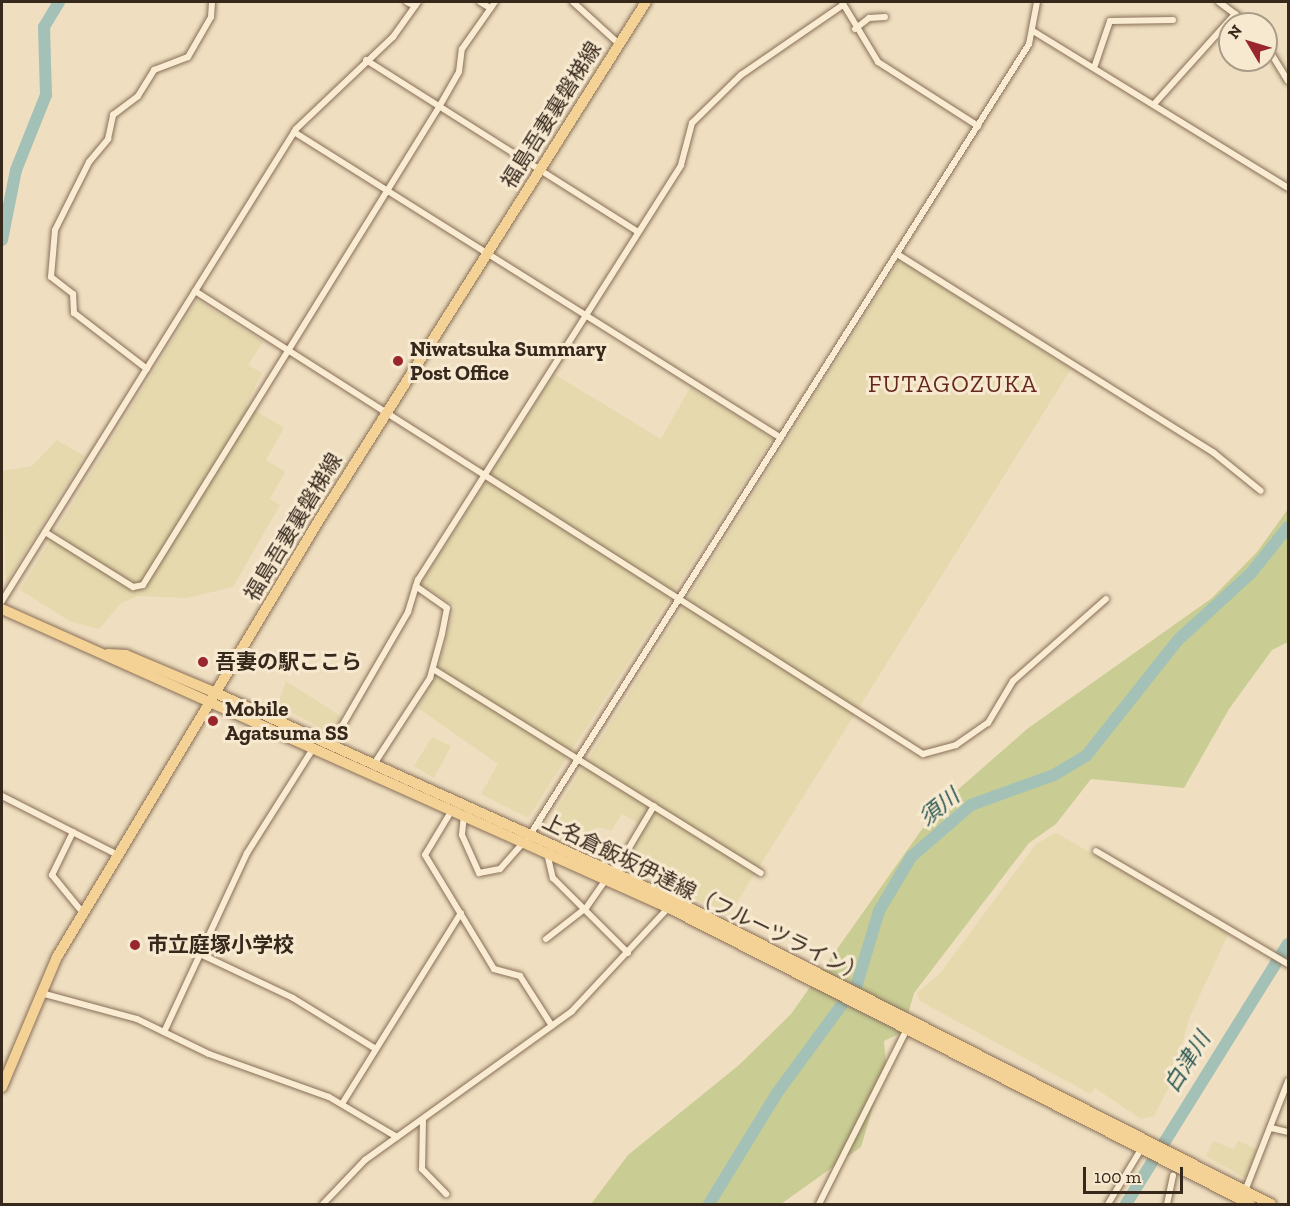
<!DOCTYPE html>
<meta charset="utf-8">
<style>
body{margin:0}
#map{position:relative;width:1290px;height:1206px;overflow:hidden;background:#efdfc0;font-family:"Zilla Slab","Noto Sans JP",serif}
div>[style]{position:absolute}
.farmland>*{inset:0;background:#e5d9ad}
.green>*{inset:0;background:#c9cd94}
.river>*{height:12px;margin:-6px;padding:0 6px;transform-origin:6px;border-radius:6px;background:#a3c1b7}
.roads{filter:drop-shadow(0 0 2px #886f58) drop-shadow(0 0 2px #886f58)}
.minor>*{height:6px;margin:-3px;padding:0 3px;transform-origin:3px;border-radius:3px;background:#f9ecd3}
.primary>*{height:10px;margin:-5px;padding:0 5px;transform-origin:5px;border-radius:5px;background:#f4d296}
.dots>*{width:16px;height:16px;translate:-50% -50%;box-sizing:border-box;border:3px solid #f6e9d0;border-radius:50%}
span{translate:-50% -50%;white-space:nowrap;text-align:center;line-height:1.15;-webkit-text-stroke:6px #f6e9d0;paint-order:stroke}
.street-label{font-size:21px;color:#37281c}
.poi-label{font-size:21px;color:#37281c;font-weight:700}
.left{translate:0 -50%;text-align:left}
.water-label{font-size:22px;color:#2b5853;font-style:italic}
.quarter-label{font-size:24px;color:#65271b;letter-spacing:1.5px}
.frame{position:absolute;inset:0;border:3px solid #37281c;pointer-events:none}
.north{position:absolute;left:1218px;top:12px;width:60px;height:60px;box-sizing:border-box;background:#f6e9d0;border:2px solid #aa9c88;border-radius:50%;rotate:308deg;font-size:16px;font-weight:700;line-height:24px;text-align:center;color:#37281c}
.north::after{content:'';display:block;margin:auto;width:21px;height:27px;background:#99262c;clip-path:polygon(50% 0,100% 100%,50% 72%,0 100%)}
.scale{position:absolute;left:1083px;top:1167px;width:100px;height:27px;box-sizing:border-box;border:3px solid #37281c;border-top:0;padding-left:8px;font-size:18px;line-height:21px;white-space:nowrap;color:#37281c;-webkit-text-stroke:4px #f6e9d0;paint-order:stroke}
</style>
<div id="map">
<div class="farmland">
<i style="clip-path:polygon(900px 259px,1071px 369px,729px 915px,621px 863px,644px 827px,622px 814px,611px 831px,599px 827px,572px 839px,549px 822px)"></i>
<i style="clip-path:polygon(197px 300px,263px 342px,248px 365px,262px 373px,246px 405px,284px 428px,266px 460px,285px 472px,270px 499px,280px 505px,233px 587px,187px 598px,138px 596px,121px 603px,99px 629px,72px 622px,20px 590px)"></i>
<i style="clip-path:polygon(554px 374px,661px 439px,690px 388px,772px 438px,528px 818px,481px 794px,498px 764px,418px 708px,436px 675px,455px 606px,421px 584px)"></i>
<i style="clip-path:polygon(57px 440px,84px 456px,6px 583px,2px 471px,32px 466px)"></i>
<i style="clip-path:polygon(286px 681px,342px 717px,333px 734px,277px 705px)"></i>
<i style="clip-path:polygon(432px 737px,451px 746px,434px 778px,414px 766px)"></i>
<i style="clip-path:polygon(1056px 833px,1229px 932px,1188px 1021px,1174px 1077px,1154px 1116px,1141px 1119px,1095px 1088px,1090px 1094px,920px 1001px,917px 993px,941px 972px,1036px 844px)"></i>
<i style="clip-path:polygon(1213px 1141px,1234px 1149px,1238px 1141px,1257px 1149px,1247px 1179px,1206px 1156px)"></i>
</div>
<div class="green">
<i style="clip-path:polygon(1288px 509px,1288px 642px,1272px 650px,1229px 709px,1184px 788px,1091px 779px,1056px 824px,1029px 843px,914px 993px,903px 1032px,884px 1041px,886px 1063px,861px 1147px,781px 1204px,591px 1204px,628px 1155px,739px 1065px,791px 1014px,937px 808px,1027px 729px,1212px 598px,1257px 552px)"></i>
</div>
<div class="river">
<i style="left:2px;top:240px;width:71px;rotate:-78.7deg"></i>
<i style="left:16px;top:170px;width:81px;rotate:-68.2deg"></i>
<i style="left:46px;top:95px;width:68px;rotate:-91.7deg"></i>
<i style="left:44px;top:27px;width:29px;rotate:-59deg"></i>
<i style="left:709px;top:1204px;width:130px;rotate:-58.5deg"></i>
<i style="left:777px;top:1093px;width:135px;rotate:-53.7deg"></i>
<i style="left:857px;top:984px;width:76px;rotate:-73.2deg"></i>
<i style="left:879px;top:911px;width:63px;rotate:-59.3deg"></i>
<i style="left:911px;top:857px;width:79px;rotate:-40.9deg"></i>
<i style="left:971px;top:805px;width:88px;rotate:-19.9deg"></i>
<i style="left:1054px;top:775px;width:37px;rotate:-31deg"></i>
<i style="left:1086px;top:756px;width:148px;rotate:-51.6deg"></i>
<i style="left:1178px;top:640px;width:99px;rotate:-42.5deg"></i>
<i style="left:1251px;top:573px;width:59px;rotate:-51.2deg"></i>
<i style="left:1126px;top:1204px;width:306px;rotate:-58.1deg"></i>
</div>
<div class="roads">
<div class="minor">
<i style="left:407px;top:2px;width:9px;rotate:27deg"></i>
<i style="left:480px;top:2px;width:12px;rotate:31deg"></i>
<i style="left:573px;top:2px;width:62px;rotate:42.4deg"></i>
<i style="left:842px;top:2px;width:70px;rotate:59deg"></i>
<i style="left:878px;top:62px;width:119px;rotate:32.6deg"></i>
<i style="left:1219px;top:2px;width:36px;rotate:37deg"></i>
<i style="left:855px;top:29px;width:18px;rotate:-38deg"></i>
<i style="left:869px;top:18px;width:16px;rotate:-4deg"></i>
<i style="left:1033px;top:31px;width:299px;rotate:31.6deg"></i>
<i style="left:1266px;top:45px;width:42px;rotate:58.6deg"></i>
<i style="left:366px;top:60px;width:322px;rotate:32.3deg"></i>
<i style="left:1095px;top:65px;width:46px;rotate:-71.2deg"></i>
<i style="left:1110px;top:21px;width:63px;rotate:-0.9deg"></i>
<i style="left:1155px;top:103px;width:120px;rotate:-48deg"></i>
<i style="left:294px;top:132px;width:575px;rotate:32.14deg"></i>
<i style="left:897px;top:254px;width:374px;rotate:32.1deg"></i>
<i style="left:1214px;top:453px;width:60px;rotate:39deg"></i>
<i style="left:195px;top:291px;width:863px;rotate:32.46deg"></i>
<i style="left:923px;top:754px;width:34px;rotate:-15deg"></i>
<i style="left:956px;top:745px;width:39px;rotate:-35deg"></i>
<i style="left:988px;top:723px;width:49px;rotate:-59.2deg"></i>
<i style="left:1013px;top:681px;width:124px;rotate:-41.4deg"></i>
<i style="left:147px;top:369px;width:92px;rotate:-142.5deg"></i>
<i style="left:74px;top:313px;width:19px;rotate:-93deg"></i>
<i style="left:73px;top:294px;width:28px;rotate:-142deg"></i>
<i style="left:51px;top:277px;width:47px;rotate:-85.1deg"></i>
<i style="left:55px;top:230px;width:76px;rotate:-63.4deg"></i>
<i style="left:89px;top:162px;width:30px;rotate:-50deg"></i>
<i style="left:108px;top:139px;width:25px;rotate:-78deg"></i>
<i style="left:113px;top:115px;width:31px;rotate:-37deg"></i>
<i style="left:138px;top:96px;width:31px;rotate:-58deg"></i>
<i style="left:154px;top:70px;width:36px;rotate:-21deg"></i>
<i style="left:188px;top:57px;width:46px;rotate:-60.1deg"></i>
<i style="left:211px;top:17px;width:15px;rotate:-86deg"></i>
<i style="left:45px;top:532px;width:104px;rotate:32deg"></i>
<i style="left:133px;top:587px;width:10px;rotate:-11deg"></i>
<i style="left:143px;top:585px;width:562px;rotate:-58.23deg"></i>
<i style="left:439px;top:107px;width:40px;rotate:-60.3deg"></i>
<i style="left:459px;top:72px;width:23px;rotate:-83deg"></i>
<i style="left:462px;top:49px;width:57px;rotate:-54.9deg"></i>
<i style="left:2px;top:601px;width:556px;rotate:-58.08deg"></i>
<i style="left:296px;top:129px;width:134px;rotate:-43.5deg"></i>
<i style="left:393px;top:37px;width:43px;rotate:-54.5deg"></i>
<i style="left:433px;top:669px;width:386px;rotate:31.9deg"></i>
<i style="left:331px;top:745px;width:154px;rotate:-59.9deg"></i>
<i style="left:408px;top:612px;width:34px;rotate:-73deg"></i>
<i style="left:418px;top:580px;width:491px;rotate:-57.6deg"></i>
<i style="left:681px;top:165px;width:43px;rotate:-75.3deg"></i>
<i style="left:692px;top:123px;width:69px;rotate:-44.4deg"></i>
<i style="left:741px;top:75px;width:124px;rotate:-34.5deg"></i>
<i style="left:374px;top:764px;width:103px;rotate:-56.9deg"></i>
<i style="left:430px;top:678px;width:46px;rotate:-74.7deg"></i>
<i style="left:442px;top:634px;width:26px;rotate:-79deg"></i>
<i style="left:447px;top:608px;width:38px;rotate:-145deg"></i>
<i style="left:2px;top:796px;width:130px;rotate:27deg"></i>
<i style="left:452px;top:810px;width:52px;rotate:121deg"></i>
<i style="left:425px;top:855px;width:133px;rotate:58.8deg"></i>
<i style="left:494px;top:969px;width:27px;rotate:15deg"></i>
<i style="left:520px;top:976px;width:59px;rotate:57.4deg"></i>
<i style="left:464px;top:815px;width:20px;rotate:96deg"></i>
<i style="left:462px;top:835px;width:42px;rotate:65.9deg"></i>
<i style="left:479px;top:873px;width:21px;rotate:-11deg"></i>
<i style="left:500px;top:869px;width:45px;rotate:-48.6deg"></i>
<i style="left:530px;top:835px;width:935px;rotate:-57.75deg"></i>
<i style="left:1029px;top:44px;width:43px;rotate:-79.2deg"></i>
<i style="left:73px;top:832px;width:48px;rotate:116deg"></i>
<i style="left:52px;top:875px;width:49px;rotate:50.8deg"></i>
<i style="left:1096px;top:851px;width:223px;rotate:30.5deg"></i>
<i style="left:547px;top:853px;width:26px;rotate:77deg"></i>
<i style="left:553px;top:878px;width:106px;rotate:45deg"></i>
<i style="left:614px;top:873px;width:78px;rotate:-59.2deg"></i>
<i style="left:546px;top:939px;width:51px;rotate:-37.8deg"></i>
<i style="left:586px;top:908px;width:35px;rotate:-55deg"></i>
<i style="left:198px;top:953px;width:105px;rotate:25.3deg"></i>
<i style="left:293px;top:998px;width:97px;rotate:31.6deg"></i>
<i style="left:41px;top:993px;width:99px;rotate:15.2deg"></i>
<i style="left:137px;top:1019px;width:80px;rotate:25.9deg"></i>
<i style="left:209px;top:1054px;width:127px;rotate:19.7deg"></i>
<i style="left:329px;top:1097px;width:79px;rotate:30.5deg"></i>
<i style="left:164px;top:1032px;width:197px;rotate:-65.1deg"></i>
<i style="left:247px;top:853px;width:125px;rotate:-57.7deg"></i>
<i style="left:342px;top:1104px;width:225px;rotate:-58.1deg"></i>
<i style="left:423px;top:1119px;width:50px;rotate:91.1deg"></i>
<i style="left:422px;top:1169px;width:35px;rotate:46deg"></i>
<i style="left:1271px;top:1128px;width:17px;rotate:13deg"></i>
<i style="left:1245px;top:1191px;width:118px;rotate:-68.6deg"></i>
<i style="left:323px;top:1204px;width:61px;rotate:-46.3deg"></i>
<i style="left:365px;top:1160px;width:255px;rotate:-35.7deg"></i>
<i style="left:572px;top:1011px;width:142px;rotate:-47deg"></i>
<i style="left:819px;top:1204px;width:196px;rotate:-63.3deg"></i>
<i style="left:1108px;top:1204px;width:68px;rotate:-58.9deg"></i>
<i style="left:1167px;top:1204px;width:29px;rotate:-78deg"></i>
</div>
<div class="primary">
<i style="left:2px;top:609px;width:733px;rotate:24.15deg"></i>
<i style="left:671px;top:909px;width:650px;rotate:27deg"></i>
<i style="left:108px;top:654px;width:18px;rotate:3deg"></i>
<i style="left:126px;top:655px;width:98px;rotate:22.9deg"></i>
<i style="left:216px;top:693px;width:503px;rotate:24.32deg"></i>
<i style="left:674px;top:900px;width:670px;rotate:26.99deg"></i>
<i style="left:2px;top:1087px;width:141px;rotate:-67.1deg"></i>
<i style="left:57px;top:957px;width:513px;rotate:-59.04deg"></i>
<i style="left:321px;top:517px;width:609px;rotate:-57.75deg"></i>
</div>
</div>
<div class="dots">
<i style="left:398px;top:361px;background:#99262c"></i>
<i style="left:203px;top:662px;background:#99262c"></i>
<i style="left:213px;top:721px;background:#99262c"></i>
<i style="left:135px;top:945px;background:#99262c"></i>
</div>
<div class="street-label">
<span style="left:551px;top:115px;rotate:-58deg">福島吾妻裏磐梯線</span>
<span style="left:293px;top:527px;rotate:-59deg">福島吾妻裏磐梯線</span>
<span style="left:704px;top:898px;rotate:26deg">上名倉飯坂伊達線（フルーツライン）</span>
</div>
<div class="poi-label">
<span class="left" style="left:410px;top:361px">Niwatsuka Summary<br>Post Office</span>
<span class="left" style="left:215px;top:662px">吾妻の駅ここら</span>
<span class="left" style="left:225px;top:721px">Mobile<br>Agatsuma SS</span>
<span class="left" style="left:147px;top:945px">市立庭塚小学校</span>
</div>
<div class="water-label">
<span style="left:939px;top:807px;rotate:-39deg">須川</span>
<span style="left:1187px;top:1062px;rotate:-58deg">白津川</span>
</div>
<div class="quarter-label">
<span style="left:953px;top:384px">FUTAGOZUKA</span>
</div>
<div class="frame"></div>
<div class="north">N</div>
<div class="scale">100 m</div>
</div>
